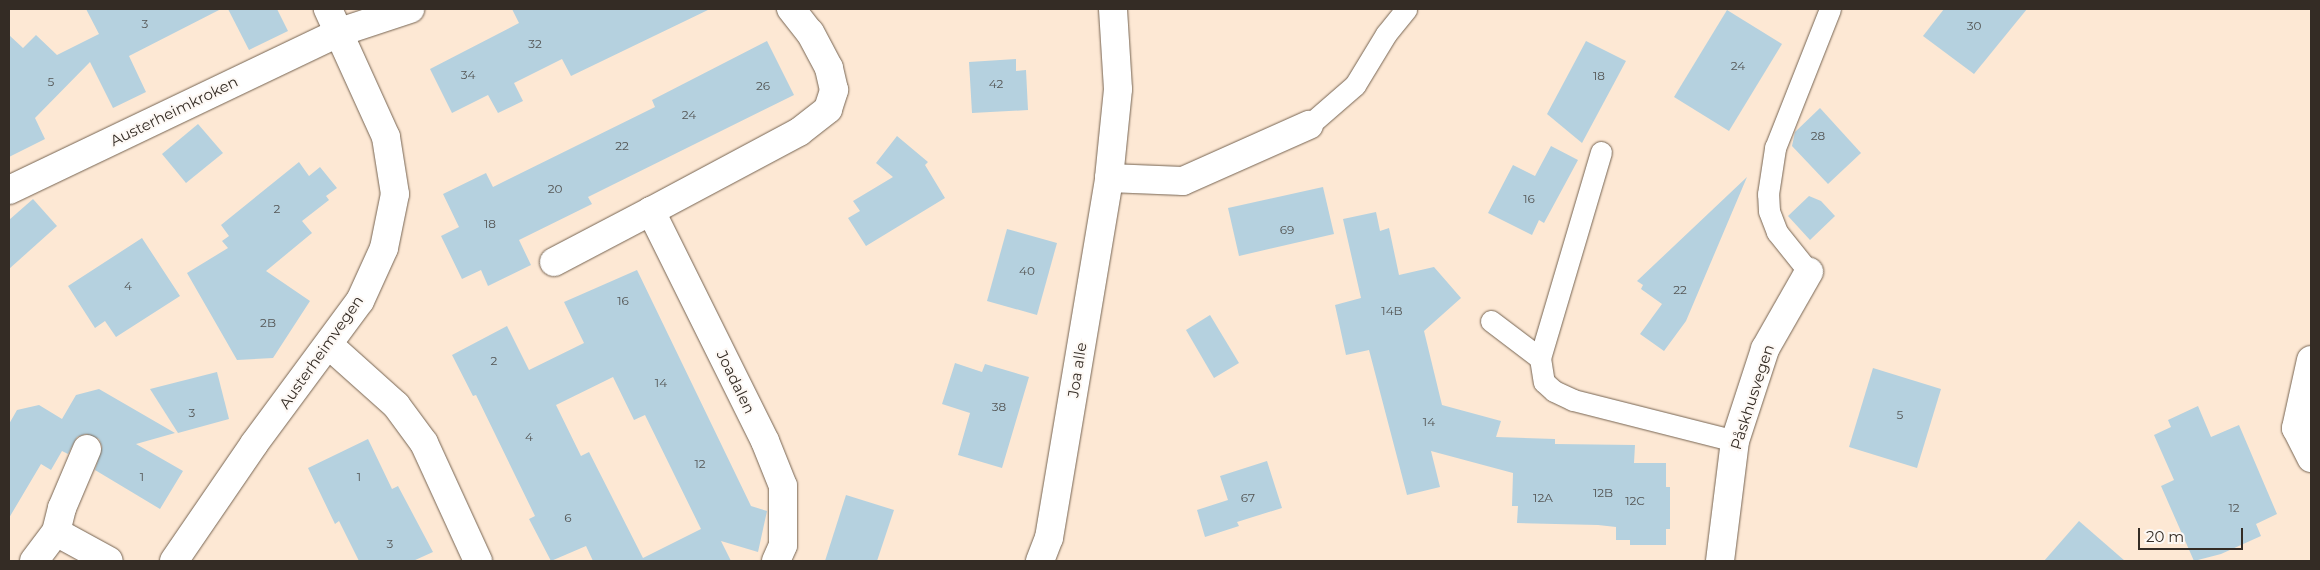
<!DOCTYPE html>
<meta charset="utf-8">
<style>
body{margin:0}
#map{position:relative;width:2320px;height:570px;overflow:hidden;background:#fde8d4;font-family:Montserrat,sans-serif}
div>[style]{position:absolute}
.building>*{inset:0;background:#b5d1df}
.roads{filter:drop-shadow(0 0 1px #766452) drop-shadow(0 0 1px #766452)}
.lane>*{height:21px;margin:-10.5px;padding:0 10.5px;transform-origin:10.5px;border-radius:10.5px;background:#fff}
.street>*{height:28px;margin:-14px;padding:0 14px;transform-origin:14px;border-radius:14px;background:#fff}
span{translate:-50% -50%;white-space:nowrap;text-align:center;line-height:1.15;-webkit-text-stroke:4px #fdf8f4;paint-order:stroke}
.number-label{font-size:12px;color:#545554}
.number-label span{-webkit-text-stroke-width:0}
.street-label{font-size:15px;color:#342c25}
.frame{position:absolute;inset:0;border:10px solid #342c25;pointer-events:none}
.scale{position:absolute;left:2138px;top:528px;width:105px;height:22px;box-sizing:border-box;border:2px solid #342c25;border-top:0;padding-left:6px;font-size:15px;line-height:18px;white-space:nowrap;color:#342c25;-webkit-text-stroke:4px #fdf8f4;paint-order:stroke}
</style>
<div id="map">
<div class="building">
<i style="clip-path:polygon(86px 9px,221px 9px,129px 56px,146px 92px,113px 108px,90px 62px,35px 118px,45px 139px,9px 157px,9px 35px,23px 48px,36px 35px,57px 55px,99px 34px)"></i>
<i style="clip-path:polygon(228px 9px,277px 9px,288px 31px,249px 50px)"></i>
<i style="clip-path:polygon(512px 9px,710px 9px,571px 76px,562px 59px,514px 83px,523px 101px,498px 113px,488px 95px,452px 113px,430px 69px,519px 23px)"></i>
<i style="clip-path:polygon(1944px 9px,2027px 9px,1974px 74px,1923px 36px)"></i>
<i style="clip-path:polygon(1727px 10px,1782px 44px,1729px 131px,1674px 97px)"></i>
<i style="clip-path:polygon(767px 41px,794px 95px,588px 197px,592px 204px,519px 240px,531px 265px,488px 286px,481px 270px,462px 279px,441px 236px,459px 227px,443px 194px,486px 173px,493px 187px,655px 107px,652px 100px)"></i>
<i style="clip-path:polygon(1586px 41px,1626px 61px,1582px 143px,1547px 114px)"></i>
<i style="clip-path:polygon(1016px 59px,1016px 71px,1026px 70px,1028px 110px,972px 113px,969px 62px)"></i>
<i style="clip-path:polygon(1820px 108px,1861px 153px,1828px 184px,1792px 146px,1795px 132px)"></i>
<i style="clip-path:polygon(198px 124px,223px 153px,186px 183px,162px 154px)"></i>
<i style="clip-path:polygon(897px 136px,928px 162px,925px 165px,945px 198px,866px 246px,848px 218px,860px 211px,853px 201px,893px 177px,876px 163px)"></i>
<i style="clip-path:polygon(1551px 146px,1578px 160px,1544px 223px,1539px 220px,1532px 235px,1488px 213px,1513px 165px,1535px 176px)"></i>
<i style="clip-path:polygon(299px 162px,309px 176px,320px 167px,337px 188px,326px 196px,329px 200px,302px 221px,312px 233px,266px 271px,310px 301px,273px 358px,237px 360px,187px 273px,228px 248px,222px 241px,229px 236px,221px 225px)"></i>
<i style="clip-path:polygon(1747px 177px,1686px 321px,1664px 351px,1640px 334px,1662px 304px,1641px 289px,1643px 285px,1637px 281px)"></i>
<i style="clip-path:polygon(1323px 187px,1334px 234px,1239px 256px,1228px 208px)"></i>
<i style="clip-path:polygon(1809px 196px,1821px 201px,1835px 216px,1810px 240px,1788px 216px)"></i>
<i style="clip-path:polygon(33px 199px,57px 226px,9px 269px,9px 220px)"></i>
<i style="clip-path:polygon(1376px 212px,1380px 231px,1389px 228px,1399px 275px,1434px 267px,1461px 298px,1424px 331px,1442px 405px,1501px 421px,1496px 437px,1555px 439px,1555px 444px,1635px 445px,1634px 463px,1666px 463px,1666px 487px,1670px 487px,1670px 529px,1666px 529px,1666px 545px,1630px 545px,1630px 540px,1616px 540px,1616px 527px,1598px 525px,1517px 523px,1518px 506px,1512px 506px,1513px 473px,1431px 451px,1440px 487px,1407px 495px,1369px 350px,1346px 355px,1335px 305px,1361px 298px,1343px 219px)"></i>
<i style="clip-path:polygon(1007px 229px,1057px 243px,1037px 315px,987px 301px)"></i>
<i style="clip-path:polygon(142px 238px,180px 296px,116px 337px,105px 321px,95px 328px,68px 286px)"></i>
<i style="clip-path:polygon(evenodd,637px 270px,751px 506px,767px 511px,758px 552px,721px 541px,731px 561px,593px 561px,586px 546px,551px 561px,529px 519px,535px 516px,476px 395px,473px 396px,452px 355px,507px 326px,529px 370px,584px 343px,564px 302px,637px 270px,613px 377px,634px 420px,645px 415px,701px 529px,643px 558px,589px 452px,581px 456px,556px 405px,613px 377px)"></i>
<i style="clip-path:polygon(1210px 315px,1239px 363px,1214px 378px,1186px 330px)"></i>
<i style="clip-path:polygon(955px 363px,982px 372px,985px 364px,1029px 377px,1002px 468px,958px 455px,970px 413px,942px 404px)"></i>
<i style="clip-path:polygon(1873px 368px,1941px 389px,1917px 468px,1849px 447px)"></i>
<i style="clip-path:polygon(217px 372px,229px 419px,178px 433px,150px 389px)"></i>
<i style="clip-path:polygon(99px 389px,175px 433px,136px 444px,183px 471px,160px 509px,95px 470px,102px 447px,99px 439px,86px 434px,77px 437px,68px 454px,62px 451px,51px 470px,41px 464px,9px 518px,9px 424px,17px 410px,39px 405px,62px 419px,76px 395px)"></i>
<i style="clip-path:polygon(2198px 406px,2211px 437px,2239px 425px,2277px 514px,2256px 524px,2261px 536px,2221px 554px,2194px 561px,2161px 486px,2174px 480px,2154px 435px,2171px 427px,2168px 420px)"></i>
<i style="clip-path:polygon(368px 439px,392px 489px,398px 486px,433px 552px,413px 561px,359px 561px,339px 521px,335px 524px,308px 468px)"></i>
<i style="clip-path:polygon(1267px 461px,1282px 508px,1237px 522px,1239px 526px,1205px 537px,1197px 510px,1228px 500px,1220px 476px)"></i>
<i style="clip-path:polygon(846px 495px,894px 510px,877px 561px,825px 561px)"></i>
<i style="clip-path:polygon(2079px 521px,2125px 561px,2044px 561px)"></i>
</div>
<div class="roads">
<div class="lane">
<i style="left:1309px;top:125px;width:61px;rotate:-41deg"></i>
<i style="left:1355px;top:85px;width:60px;rotate:-58.7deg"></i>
<i style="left:1386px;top:34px;width:32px;rotate:-51deg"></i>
<i style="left:1601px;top:152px;width:215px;rotate:106.5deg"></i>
<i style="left:1540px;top:358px;width:24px;rotate:81deg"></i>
<i style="left:1544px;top:382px;width:13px;rotate:42deg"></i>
<i style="left:1554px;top:391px;width:21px;rotate:25deg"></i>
<i style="left:1573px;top:400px;width:167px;rotate:14.2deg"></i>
<i style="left:1809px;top:272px;width:51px;rotate:-128.7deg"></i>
<i style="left:1777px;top:232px;width:22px;rotate:-111deg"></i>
<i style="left:1769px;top:211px;width:17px;rotate:-93deg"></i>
<i style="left:1768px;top:194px;width:47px;rotate:-81.3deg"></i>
<i style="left:1775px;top:148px;width:149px;rotate:-68.4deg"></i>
<i style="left:1491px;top:321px;width:61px;rotate:37.1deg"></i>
</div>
<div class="street">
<i style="left:1109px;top:178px;width:74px;rotate:2.3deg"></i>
<i style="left:1183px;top:181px;width:138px;rotate:-24deg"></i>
<i style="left:9px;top:190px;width:367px;rotate:-25.5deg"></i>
<i style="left:340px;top:32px;width:74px;rotate:-18.2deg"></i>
<i style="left:554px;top:262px;width:110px;rotate:-27.7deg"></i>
<i style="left:330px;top:346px;width:89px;rotate:41.8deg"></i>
<i style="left:396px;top:405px;width:47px;rotate:53.6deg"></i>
<i style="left:424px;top:443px;width:130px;rotate:65.4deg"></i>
<i style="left:2311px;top:360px;width:70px;rotate:102.4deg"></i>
<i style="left:2296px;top:428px;width:34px;rotate:63deg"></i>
<i style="left:56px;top:532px;width:25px;rotate:-76deg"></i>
<i style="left:62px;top:508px;width:64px;rotate:-67deg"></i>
<i style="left:34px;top:561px;width:36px;rotate:-53deg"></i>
<i style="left:56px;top:532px;width:60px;rotate:28.7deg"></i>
<i style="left:174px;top:561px;width:142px;rotate:-55.6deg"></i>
<i style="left:254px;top:444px;width:178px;rotate:-53.5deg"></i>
<i style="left:360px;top:301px;width:58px;rotate:-65.6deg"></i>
<i style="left:384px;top:248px;width:55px;rotate:-78.5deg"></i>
<i style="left:395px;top:194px;width:58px;rotate:-99deg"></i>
<i style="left:386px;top:137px;width:141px;rotate:-114.4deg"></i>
<i style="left:776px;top:561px;width:17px;rotate:-66deg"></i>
<i style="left:783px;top:545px;width:59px;rotate:-90deg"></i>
<i style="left:783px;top:486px;width:48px;rotate:-111.8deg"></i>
<i style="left:765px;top:441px;width:257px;rotate:-116.4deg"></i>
<i style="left:651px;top:211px;width:168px;rotate:-28.1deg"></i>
<i style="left:799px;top:132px;width:37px;rotate:-38deg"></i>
<i style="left:828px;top:109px;width:20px;rotate:-72deg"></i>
<i style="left:834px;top:90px;width:23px;rotate:-103deg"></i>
<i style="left:829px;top:68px;width:40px;rotate:-118deg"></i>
<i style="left:810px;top:33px;width:31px;rotate:-128deg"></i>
<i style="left:1040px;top:561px;width:25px;rotate:-69deg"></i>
<i style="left:1049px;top:538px;width:365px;rotate:-80.5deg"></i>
<i style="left:1109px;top:178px;width:89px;rotate:-84.2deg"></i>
<i style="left:1118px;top:89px;width:80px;rotate:-93.6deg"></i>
<i style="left:1720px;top:561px;width:121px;rotate:-82.9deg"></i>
<i style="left:1735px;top:441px;width:97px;rotate:-71.9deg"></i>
<i style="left:1765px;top:349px;width:89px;rotate:-60.3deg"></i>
</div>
</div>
<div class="number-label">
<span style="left:145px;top:24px">3</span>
<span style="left:1974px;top:26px">30</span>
<span style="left:535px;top:44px">32</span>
<span style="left:1738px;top:66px">24</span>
<span style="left:468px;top:75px">34</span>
<span style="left:1599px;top:76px">18</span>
<span style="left:51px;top:82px">5</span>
<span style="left:996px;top:84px">42</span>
<span style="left:763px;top:86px">26</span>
<span style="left:689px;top:115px">24</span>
<span style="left:1818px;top:136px">28</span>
<span style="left:622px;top:146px">22</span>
<span style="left:555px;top:189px">20</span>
<span style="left:1529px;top:199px">16</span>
<span style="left:277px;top:209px">2</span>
<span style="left:490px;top:224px">18</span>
<span style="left:1287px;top:230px">69</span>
<span style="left:1027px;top:271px">40</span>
<span style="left:128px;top:286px">4</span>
<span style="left:1680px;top:290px">22</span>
<span style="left:623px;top:301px">16</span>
<span style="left:1392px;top:311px">14B</span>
<span style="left:268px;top:323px">2B</span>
<span style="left:494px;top:361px">2</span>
<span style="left:661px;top:383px">14</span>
<span style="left:999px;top:407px">38</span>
<span style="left:192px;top:413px">3</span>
<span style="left:1900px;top:415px">5</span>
<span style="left:1429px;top:422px">14</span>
<span style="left:529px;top:437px">4</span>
<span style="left:700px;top:464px">12</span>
<span style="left:142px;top:477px">1</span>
<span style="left:359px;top:477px">1</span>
<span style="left:1603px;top:493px">12B</span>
<span style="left:1248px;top:498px">67</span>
<span style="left:1543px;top:498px">12A</span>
<span style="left:1635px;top:501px">12C</span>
<span style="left:2234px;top:508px">12</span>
<span style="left:568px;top:518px">6</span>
<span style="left:390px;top:544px">3</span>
</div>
<div class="street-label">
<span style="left:174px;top:111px;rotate:-26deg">Austerheimkroken</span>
<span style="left:321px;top:352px;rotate:-55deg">Austerheimvegen</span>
<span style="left:1077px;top:370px;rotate:-81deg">Joa alle</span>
<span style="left:736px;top:382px;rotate:64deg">Joadalen</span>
<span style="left:1752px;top:397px;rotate:-72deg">Påskhusvegen</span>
</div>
<div class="frame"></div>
<div class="scale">20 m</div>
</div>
